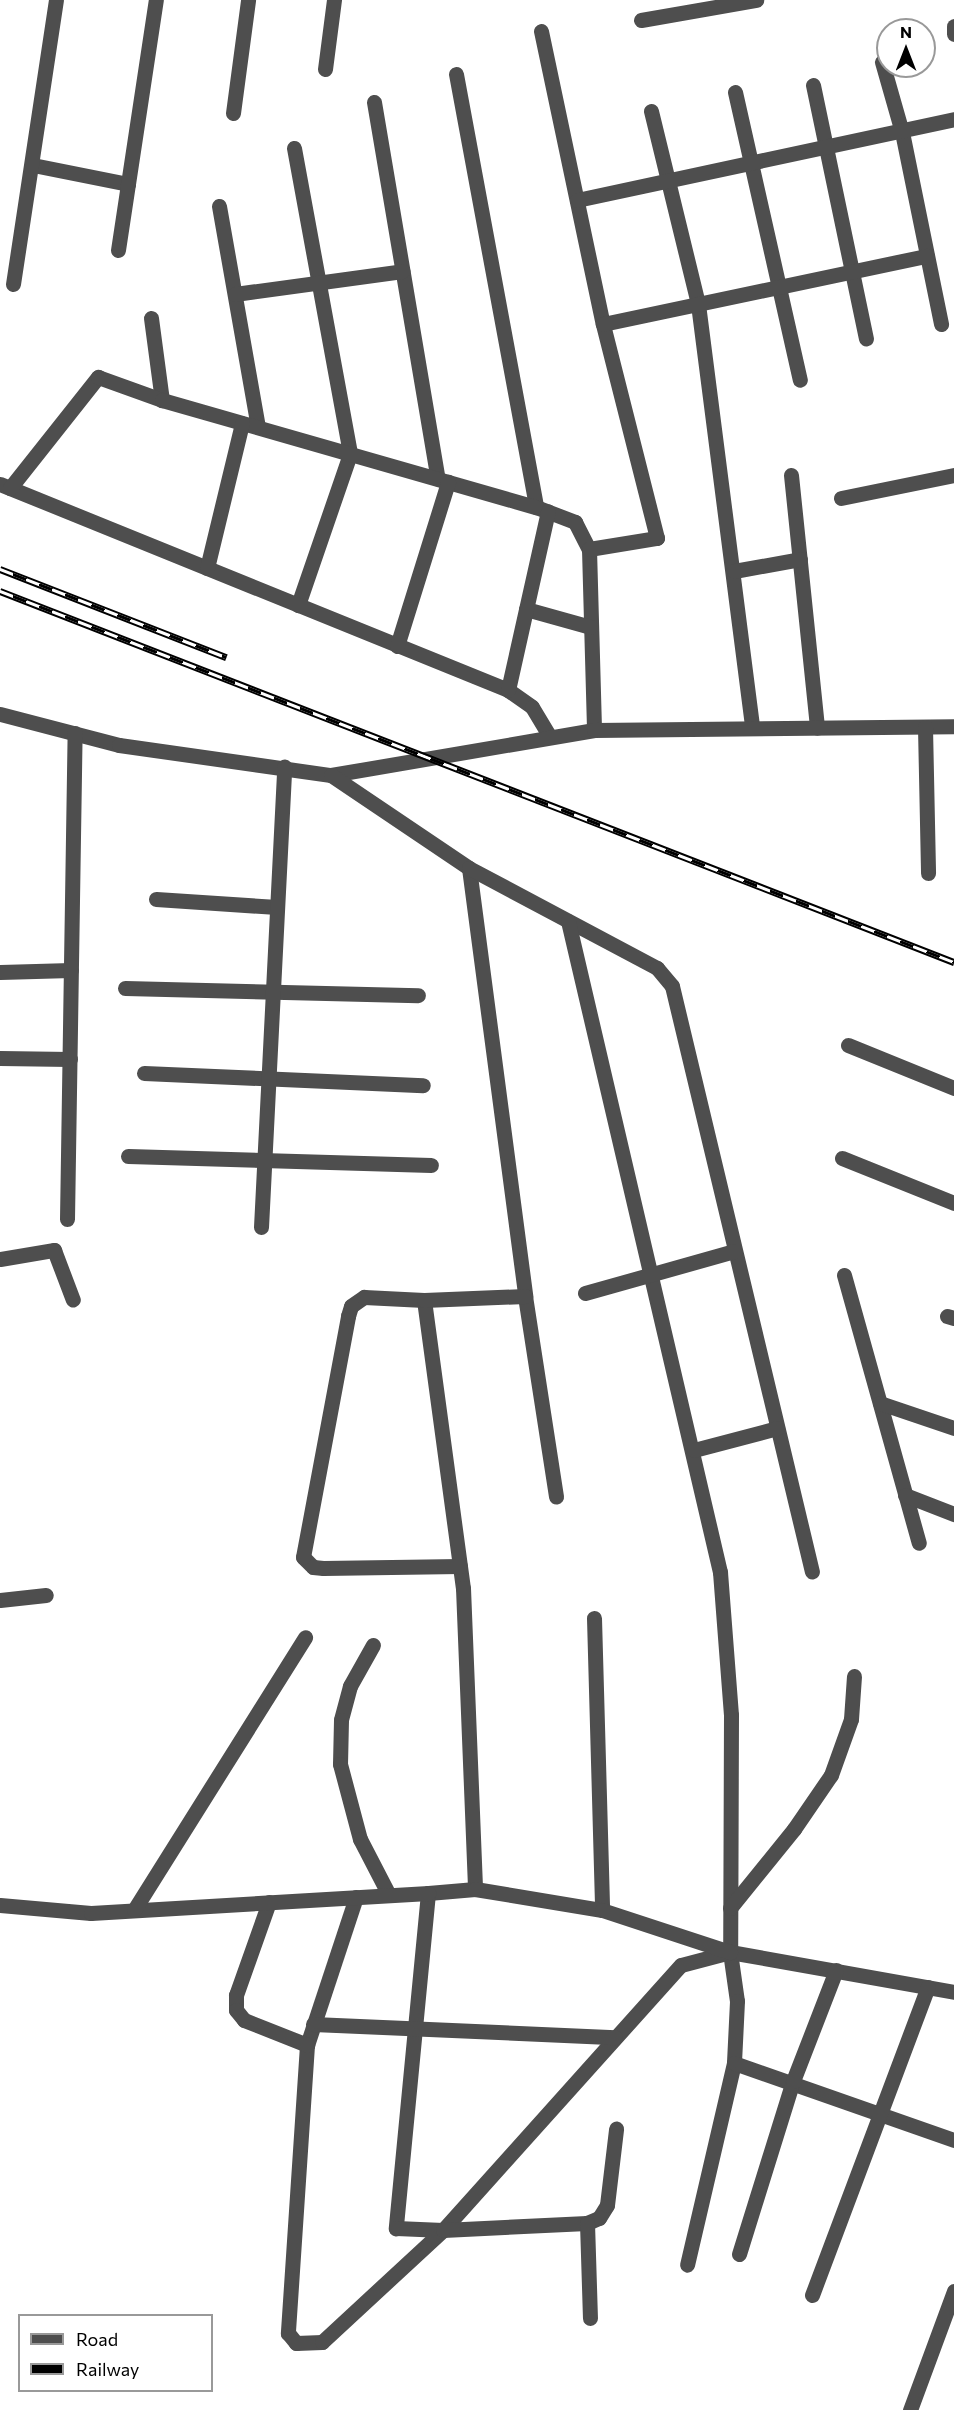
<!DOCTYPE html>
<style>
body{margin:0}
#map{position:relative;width:954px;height:2410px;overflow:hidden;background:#fff;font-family:Commissioner,sans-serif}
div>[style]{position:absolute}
.minor>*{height:15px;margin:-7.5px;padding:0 7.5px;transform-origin:7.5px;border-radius:7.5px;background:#4e4e4e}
.rail>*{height:7px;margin-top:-3.5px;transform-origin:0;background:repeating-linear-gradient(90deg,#fff 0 14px,#000 0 28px);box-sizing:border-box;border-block:2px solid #000}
span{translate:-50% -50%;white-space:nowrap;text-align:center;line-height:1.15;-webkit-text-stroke:5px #fff;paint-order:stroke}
.legend{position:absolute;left:18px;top:2314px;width:195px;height:78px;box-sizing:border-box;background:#fff;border:2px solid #999;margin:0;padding:8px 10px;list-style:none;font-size:18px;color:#000}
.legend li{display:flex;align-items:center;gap:12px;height:30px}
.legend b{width:30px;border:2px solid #999}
.north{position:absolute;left:876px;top:18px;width:60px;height:60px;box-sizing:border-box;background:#fff;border:2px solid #999;border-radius:50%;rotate:0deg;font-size:16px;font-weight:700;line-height:24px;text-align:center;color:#000}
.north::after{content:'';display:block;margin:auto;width:21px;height:27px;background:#000;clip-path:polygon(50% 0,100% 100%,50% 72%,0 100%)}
</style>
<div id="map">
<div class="minor">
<i style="left:641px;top:20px;width:117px;rotate:-9.9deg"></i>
<i style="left:954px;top:26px;width:8px;rotate:90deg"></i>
<i style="left:541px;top:31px;width:299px;rotate:78.1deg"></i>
<i style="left:882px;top:62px;width:73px;rotate:74.1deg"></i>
<i style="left:902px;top:132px;width:196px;rotate:78.5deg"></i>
<i style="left:325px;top:69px;width:70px;rotate:-82.6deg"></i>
<i style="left:456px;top:74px;width:440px;rotate:79.5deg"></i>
<i style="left:536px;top:507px;width:42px;rotate:21deg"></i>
<i style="left:575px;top:522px;width:30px;rotate:63deg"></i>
<i style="left:589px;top:549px;width:181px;rotate:88.4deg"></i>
<i style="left:813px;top:85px;width:259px;rotate:78.2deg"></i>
<i style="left:735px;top:92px;width:295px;rotate:77.3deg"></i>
<i style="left:374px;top:102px;width:382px;rotate:80.4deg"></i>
<i style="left:651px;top:111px;width:199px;rotate:76.3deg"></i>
<i style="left:698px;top:304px;width:427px;rotate:82.7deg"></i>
<i style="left:233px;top:113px;width:114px;rotate:-82.4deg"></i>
<i style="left:294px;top:148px;width:311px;rotate:79.6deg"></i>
<i style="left:350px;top:454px;width:160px;rotate:109deg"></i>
<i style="left:33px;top:165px;width:97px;rotate:11.3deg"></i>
<i style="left:577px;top:200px;width:386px;rotate:-12.1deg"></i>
<i style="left:219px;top:206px;width:224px;rotate:80deg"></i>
<i style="left:118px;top:250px;width:253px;rotate:-81.4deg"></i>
<i style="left:13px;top:284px;width:287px;rotate:-81.4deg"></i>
<i style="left:235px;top:294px;width:169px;rotate:-7.8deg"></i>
<i style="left:151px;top:318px;width:83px;rotate:82.4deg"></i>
<i style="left:791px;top:475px;width:254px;rotate:84.1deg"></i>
<i style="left:0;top:484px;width:548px;rotate:22.07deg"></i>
<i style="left:508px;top:690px;width:29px;rotate:35deg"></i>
<i style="left:532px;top:707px;width:35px;rotate:59deg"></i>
<i style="left:10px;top:488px;width:142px;rotate:-51.6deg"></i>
<i style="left:98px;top:377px;width:68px;rotate:19.8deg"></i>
<i style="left:162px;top:400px;width:389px;rotate:16deg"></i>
<i style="left:841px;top:498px;width:115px;rotate:-11.5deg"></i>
<i style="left:589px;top:549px;width:69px;rotate:-9.2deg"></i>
<i style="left:657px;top:538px;width:221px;rotate:-104.2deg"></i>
<i style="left:603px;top:324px;width:331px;rotate:-11.9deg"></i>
<i style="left:207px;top:568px;width:149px;rotate:-76.4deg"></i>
<i style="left:734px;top:571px;width:67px;rotate:-10.3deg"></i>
<i style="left:526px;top:609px;width:67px;rotate:15.5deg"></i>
<i style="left:397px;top:646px;width:172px;rotate:-72.7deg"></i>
<i style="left:508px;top:690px;width:183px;rotate:-77.4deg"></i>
<i style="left:0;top:714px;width:123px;rotate:14.6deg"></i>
<i style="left:119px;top:745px;width:214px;rotate:8.1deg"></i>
<i style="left:331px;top:775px;width:267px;rotate:-9.7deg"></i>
<i style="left:594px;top:730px;width:360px;rotate:-0.6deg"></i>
<i style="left:925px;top:727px;width:146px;rotate:88.8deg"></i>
<i style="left:331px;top:775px;width:166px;rotate:34deg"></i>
<i style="left:469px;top:868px;width:432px;rotate:82.5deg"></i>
<i style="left:525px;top:1296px;width:203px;rotate:81.2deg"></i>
<i style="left:469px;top:868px;width:213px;rotate:28deg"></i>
<i style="left:657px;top:968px;width:23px;rotate:50deg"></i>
<i style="left:672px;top:986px;width:602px;rotate:76.56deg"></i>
<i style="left:156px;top:899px;width:121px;rotate:3.8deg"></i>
<i style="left:568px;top:921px;width:669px;rotate:76.86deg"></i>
<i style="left:720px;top:1572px;width:143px;rotate:85.6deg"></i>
<i style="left:731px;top:1715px;width:237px;rotate:90.2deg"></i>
<i style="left:730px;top:1952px;width:49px;rotate:81.9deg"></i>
<i style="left:737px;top:2001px;width:62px;rotate:92.8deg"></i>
<i style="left:734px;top:2063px;width:207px;rotate:103.1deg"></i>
<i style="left:0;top:972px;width:71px;rotate:-1.6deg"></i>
<i style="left:125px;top:988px;width:293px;rotate:1.4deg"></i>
<i style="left:848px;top:1045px;width:114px;rotate:22.1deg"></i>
<i style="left:0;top:1058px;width:70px;rotate:0.8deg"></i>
<i style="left:144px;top:1073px;width:279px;rotate:2.5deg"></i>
<i style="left:128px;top:1156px;width:303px;rotate:1.7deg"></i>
<i style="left:842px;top:1158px;width:121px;rotate:21.9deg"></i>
<i style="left:67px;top:1219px;width:486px;rotate:-89.1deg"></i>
<i style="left:261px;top:1227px;width:461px;rotate:-87.1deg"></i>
<i style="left:0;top:1259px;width:55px;rotate:-9.5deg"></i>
<i style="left:54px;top:1250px;width:53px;rotate:69.2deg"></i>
<i style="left:844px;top:1275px;width:278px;rotate:74.4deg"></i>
<i style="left:585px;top:1293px;width:155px;rotate:-15.7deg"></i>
<i style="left:424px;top:1300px;width:291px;rotate:82.3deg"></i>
<i style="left:463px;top:1588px;width:301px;rotate:87.7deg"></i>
<i style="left:475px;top:1889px;width:47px;rotate:175.1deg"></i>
<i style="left:428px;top:1893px;width:337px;rotate:95.5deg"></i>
<i style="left:396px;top:2228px;width:47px;rotate:2.4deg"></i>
<i style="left:443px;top:2230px;width:356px;rotate:-48.1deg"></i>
<i style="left:681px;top:1965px;width:51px;rotate:-14.9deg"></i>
<i style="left:730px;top:1952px;width:228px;rotate:10.1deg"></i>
<i style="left:947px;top:1316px;width:7px;rotate:16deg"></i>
<i style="left:880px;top:1403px;width:78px;rotate:18.7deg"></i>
<i style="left:694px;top:1450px;width:86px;rotate:-14.8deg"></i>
<i style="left:905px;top:1495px;width:53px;rotate:21.2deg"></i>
<i style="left:460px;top:1566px;width:137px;rotate:179.2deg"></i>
<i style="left:323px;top:1568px;width:10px;rotate:-174deg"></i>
<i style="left:313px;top:1567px;width:14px;rotate:-135deg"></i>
<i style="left:303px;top:1557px;width:245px;rotate:-79.4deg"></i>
<i style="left:348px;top:1316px;width:10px;rotate:-73deg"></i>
<i style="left:351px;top:1306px;width:16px;rotate:-35deg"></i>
<i style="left:364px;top:1297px;width:60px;rotate:2.9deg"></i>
<i style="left:424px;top:1300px;width:101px;rotate:-2.3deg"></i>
<i style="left:0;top:1600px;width:46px;rotate:-6.2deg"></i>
<i style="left:594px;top:1618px;width:292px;rotate:88.4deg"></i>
<i style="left:373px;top:1645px;width:47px;rotate:119.3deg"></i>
<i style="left:350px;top:1686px;width:35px;rotate:105deg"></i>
<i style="left:341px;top:1720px;width:44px;rotate:91.3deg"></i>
<i style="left:340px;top:1764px;width:78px;rotate:75.1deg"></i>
<i style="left:360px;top:1839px;width:63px;rotate:62.6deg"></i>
<i style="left:475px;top:1889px;width:129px;rotate:9.4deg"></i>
<i style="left:602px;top:1910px;width:135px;rotate:18.2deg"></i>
<i style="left:356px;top:1897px;width:156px;rotate:108.3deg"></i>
<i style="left:307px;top:2045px;width:289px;rotate:93.8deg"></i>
<i style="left:288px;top:2333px;width:13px;rotate:51deg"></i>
<i style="left:296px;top:2343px;width:26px;rotate:-2deg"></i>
<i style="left:322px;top:2342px;width:165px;rotate:-42.8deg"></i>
<i style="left:443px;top:2230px;width:144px;rotate:-2.8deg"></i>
<i style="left:587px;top:2223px;width:13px;rotate:-23deg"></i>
<i style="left:599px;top:2218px;width:15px;rotate:-58deg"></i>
<i style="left:607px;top:2205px;width:77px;rotate:-83.2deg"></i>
<i style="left:269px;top:1902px;width:99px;rotate:109.5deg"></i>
<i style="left:236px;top:1995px;width:15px;rotate:90deg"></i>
<i style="left:236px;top:2010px;width:13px;rotate:51deg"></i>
<i style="left:244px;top:2020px;width:68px;rotate:21.6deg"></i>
<i style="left:0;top:1905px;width:91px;rotate:5deg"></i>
<i style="left:91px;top:1913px;width:338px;rotate:-3.4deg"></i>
<i style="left:730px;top:1908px;width:102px;rotate:-51deg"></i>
<i style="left:794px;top:1829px;width:65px;rotate:-55.6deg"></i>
<i style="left:831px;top:1775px;width:59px;rotate:-70.3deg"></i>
<i style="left:851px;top:1719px;width:43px;rotate:-86deg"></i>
<i style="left:134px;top:1910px;width:322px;rotate:-57.9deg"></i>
<i style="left:313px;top:2024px;width:302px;rotate:2.5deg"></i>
<i style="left:734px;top:2063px;width:233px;rotate:19.3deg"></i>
<i style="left:587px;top:2223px;width:95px;rotate:88.2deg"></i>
<i style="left:739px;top:2254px;width:181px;rotate:-72.7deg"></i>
<i style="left:793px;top:2081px;width:119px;rotate:-68.8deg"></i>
<i style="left:812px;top:2295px;width:329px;rotate:-69.4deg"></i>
<i style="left:910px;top:2410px;width:127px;rotate:-69.7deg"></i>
</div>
<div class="rail">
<i style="left:0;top:569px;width:243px;rotate:21.3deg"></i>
<i style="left:0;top:591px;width:1024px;rotate:21.25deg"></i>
</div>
<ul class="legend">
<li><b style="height:8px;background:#4e4e4e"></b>Road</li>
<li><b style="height:8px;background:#000"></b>Railway</li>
</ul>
<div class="north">N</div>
</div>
